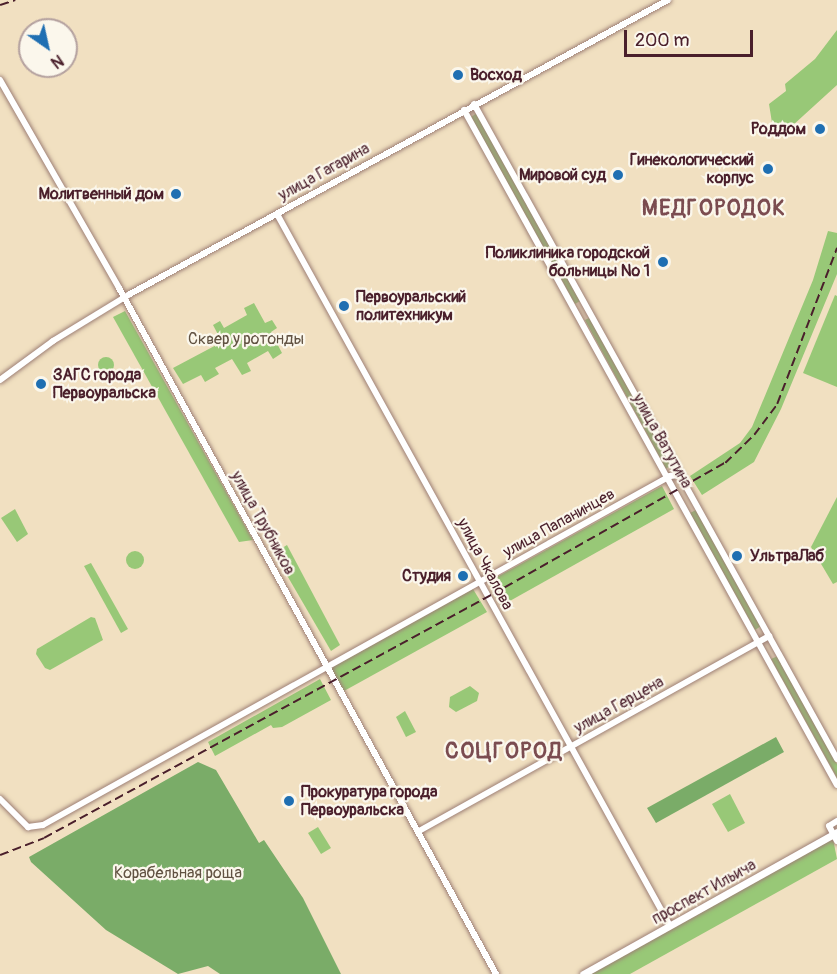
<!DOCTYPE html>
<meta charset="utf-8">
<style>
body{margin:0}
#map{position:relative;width:837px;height:974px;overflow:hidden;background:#f1e0c1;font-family:Pangolin,sans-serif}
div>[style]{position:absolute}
.green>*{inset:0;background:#98c877}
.round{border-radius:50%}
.forest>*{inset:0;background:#7aac68}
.roads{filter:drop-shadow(0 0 2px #9e8076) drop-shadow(0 0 2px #9e8076)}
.tertiary>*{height:6px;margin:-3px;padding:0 3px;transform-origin:3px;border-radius:3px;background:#fff}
.secondary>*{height:7px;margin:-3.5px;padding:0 3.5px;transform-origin:3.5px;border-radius:3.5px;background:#fff}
.rail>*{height:1.5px;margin-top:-0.75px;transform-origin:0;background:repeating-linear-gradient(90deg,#4a1f2b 0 9px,transparent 0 13.5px)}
.dots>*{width:16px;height:16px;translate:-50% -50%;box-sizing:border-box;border:3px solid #fbf7ec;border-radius:50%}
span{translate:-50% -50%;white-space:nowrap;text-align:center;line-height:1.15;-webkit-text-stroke:4.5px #fbf7ec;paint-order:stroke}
.poi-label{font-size:16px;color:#4a1f2b;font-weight:700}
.left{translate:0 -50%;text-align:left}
.right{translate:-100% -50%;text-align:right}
.street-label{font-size:16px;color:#4a1f2b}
.park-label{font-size:16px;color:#615242}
.district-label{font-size:22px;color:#7b4c50;font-weight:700;letter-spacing:1.5px}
.north{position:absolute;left:18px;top:18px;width:60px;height:60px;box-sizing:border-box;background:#fbf7ec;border:2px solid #b4a19f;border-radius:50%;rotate:146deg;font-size:16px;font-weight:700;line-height:24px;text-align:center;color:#4a1f2b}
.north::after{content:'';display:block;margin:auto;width:21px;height:27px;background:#1f6fb2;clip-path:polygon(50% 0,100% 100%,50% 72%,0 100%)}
.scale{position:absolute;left:624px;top:30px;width:129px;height:27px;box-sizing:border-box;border:3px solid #4a1f2b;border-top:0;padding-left:8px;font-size:18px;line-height:21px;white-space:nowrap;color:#4a1f2b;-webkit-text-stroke:4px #fbf7ec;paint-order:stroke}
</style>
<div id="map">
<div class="green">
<i style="clip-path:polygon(837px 30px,837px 85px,781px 136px,773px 129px,769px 104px,786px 91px,785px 84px,815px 59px)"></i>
<i style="clip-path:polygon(477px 113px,580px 301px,575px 304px,471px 117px)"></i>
<i style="clip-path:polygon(828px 231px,837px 233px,837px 274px,781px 409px,754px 462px,702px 495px,690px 476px,740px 443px,752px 427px,813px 280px)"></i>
<i style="clip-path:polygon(835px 295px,837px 296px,837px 387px,803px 373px)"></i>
<i style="clip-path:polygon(254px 303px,265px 323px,272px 320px,277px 328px,271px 332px,282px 353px,273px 359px,268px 351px,247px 363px,251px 371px,242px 375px,232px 359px,215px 368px,219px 374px,205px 382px,201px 375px,183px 384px,173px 368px,222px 342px,213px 325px,220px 321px,224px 328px,247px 315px,244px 308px)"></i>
<i style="clip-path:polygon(125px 311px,253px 540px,239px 542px,113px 317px)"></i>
<i style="clip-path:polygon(591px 317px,671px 465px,666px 469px,585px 320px)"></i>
<i class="round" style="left:98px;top:357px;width:16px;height:16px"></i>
<i style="clip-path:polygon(662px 486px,674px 509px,501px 606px,488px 582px)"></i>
<i style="clip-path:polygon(837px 497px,837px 582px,833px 584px,811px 547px)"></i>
<i style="clip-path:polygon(15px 509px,28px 534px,17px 542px,1px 518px)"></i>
<i style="clip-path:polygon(696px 510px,761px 626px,755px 630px,690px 513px)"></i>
<i style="clip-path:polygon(287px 545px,340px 645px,331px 651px,274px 553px)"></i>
<i class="round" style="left:126px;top:551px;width:18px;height:18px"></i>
<i style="clip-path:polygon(91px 563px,128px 629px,121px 633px,84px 566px)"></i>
<i style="clip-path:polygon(473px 589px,487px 612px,344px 691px,331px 668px)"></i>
<i style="clip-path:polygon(91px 617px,95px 618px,103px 640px,50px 670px,45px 668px,36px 654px,37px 649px)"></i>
<i style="clip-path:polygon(778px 656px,837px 764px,837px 778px,771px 659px)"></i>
<i style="clip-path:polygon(320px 679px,331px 700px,282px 727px,273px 728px,271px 725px,215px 756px,208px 742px)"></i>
<i style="clip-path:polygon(470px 686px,479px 693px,477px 701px,456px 712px,449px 707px,450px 697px)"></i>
<i style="clip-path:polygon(405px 711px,416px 732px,406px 737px,396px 717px)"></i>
<i style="clip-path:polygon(730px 794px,745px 823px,728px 832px,712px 804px)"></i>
<i style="clip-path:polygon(318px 827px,331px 848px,321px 854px,308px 833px)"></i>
<i style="clip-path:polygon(833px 839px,837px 859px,630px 974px,587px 974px)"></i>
</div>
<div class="forest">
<i style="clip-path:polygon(776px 737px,784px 752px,656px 823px,647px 808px)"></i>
<i style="clip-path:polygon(198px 762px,216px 770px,259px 843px,264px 840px,303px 898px,341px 974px,220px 974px,208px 966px,178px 974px,106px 930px,31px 862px,29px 857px)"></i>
</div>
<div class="roads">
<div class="tertiary">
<i style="left:0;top:80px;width:240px;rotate:60.2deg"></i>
<i style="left:119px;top:288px;width:783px;rotate:61.21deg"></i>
<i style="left:474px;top:104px;width:749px;rotate:61deg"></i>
<i style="left:464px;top:110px;width:771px;rotate:61.08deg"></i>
<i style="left:277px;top:214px;width:813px;rotate:61.1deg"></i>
<i style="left:0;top:380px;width:66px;rotate:-36.3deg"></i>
<i style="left:53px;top:341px;width:90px;rotate:-31.4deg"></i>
<i style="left:130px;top:294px;width:613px;rotate:-28.66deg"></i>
<i style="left:0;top:799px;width:40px;rotate:45deg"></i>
<i style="left:28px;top:827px;width:15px;rotate:-8deg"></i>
<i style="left:43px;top:825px;width:718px;rotate:-29.1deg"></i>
<i style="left:670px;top:476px;width:9px;rotate:-6deg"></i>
<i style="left:837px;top:821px;width:9px;rotate:148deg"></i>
<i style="left:829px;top:826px;width:17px;rotate:62deg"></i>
<i style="left:419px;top:831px;width:401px;rotate:-29.1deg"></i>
</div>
<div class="secondary">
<i style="left:583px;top:974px;width:291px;rotate:-29.2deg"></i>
</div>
</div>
<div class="rail">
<i style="left:0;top:5px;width:16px;rotate:-18deg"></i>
<i style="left:0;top:855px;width:47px;rotate:-21.1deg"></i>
<i style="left:44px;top:838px;width:511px;rotate:-28.52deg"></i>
<i style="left:493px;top:594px;width:266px;rotate:-29.5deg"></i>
<i style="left:725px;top:463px;width:40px;rotate:-44deg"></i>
<i style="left:754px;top:435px;width:39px;rotate:-53deg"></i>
<i style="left:777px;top:404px;width:167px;rotate:-69deg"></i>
</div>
<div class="dots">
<i style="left:458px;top:75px;background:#1f6fb2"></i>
<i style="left:820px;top:129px;background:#1f6fb2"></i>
<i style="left:768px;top:169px;background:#1f6fb2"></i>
<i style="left:618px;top:175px;background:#1f6fb2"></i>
<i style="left:176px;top:194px;background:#1f6fb2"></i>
<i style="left:663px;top:262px;background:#1f6fb2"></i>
<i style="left:344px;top:306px;background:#1f6fb2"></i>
<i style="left:41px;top:384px;background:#1f6fb2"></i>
<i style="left:737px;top:556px;background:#1f6fb2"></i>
<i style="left:463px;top:576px;background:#1f6fb2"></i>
<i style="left:289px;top:801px;background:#1f6fb2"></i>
</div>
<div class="poi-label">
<span class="left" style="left:470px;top:75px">Восход</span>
<span class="right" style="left:806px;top:129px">Роддом</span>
<span class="right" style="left:754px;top:169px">Гинекологический<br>корпус</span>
<span class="right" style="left:606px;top:175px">Мировой суд</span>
<span class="right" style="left:164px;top:194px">Молитвенный дом</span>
<span class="right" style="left:650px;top:262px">Поликлиника городской<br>больницы № 1</span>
<span class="left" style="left:356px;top:306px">Первоуральский<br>политехникум</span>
<span class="left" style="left:53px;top:384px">ЗАГС города<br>Первоуральска</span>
<span class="left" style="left:750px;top:556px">УльтраЛаб</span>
<span class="right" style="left:451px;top:576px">Студия</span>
<span class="left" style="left:301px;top:801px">Прокуратура города<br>Первоуральска</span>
</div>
<div class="street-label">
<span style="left:324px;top:172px;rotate:-29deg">улица Гагарина</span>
<span style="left:662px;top:441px;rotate:61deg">улица Ватутина</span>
<span style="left:263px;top:523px;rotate:61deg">улица Трубников</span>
<span style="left:559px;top:523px;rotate:-29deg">улица Папанинцев</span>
<span style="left:485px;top:564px;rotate:62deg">улица Чкалова</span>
<span style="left:619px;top:705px;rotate:-29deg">улица Герцена</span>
<span style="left:704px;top:892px;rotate:-29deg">проспект Ильича</span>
</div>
<div class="park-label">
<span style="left:246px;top:339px">Сквер у ротонды</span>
<span style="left:178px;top:873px">Корабельная роща</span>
</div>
<div class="district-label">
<span style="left:714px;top:209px">МЕДГОРОДОК</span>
<span style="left:504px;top:752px">СОЦГОРОД</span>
</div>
<div class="north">N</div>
<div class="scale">200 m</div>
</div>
